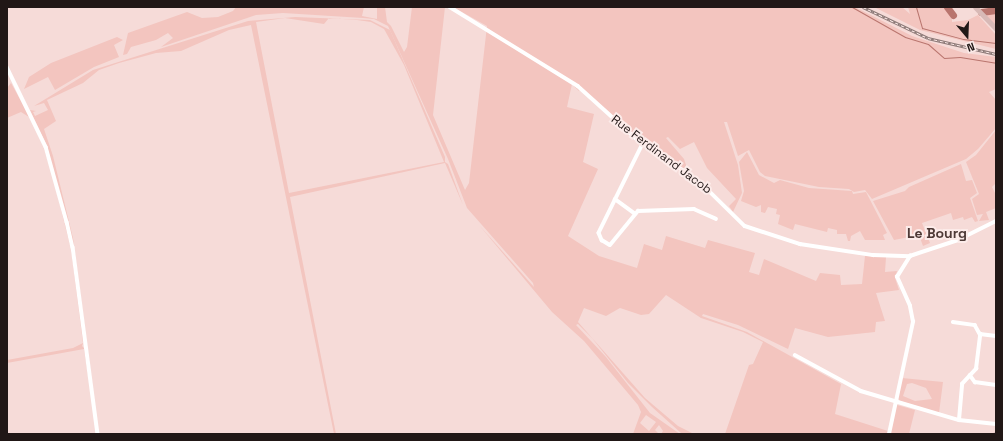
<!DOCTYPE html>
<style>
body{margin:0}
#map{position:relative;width:1003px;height:441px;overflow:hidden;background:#f6dbd8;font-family:"Space Grotesk",sans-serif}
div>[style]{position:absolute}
.green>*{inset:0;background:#f3c5bf}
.stream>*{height:1px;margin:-0.5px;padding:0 0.5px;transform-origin:0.5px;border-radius:0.5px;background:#b9756e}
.river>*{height:7px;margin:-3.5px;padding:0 3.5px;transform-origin:3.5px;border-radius:3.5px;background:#b9756e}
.minor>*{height:3.5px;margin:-1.75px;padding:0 1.75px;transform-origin:1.75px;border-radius:1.75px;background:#fff}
.secondary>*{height:5px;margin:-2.5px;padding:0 2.5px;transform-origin:2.5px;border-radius:2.5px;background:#d8b9b6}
.rail>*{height:2.5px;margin-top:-1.25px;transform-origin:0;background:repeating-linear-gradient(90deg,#fcebe9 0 3px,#897775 0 6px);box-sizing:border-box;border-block:1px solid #897775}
span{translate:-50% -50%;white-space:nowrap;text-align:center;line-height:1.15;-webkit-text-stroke:4px #fcebe9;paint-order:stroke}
.street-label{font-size:12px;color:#211716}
.quarter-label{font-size:14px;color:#4e3a37;font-weight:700}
.frame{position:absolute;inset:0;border:8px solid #211716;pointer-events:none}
.north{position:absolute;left:947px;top:16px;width:40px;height:40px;-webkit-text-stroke:3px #fcebe9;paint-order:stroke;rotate:161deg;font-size:11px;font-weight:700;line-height:16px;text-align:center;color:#211716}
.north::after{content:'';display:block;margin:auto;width:14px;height:18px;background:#211716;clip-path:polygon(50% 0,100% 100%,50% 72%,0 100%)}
</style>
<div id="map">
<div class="green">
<i style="clip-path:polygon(evenodd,236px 7px,364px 7px,362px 16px,377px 19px,377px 7px,385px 7px,387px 22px,391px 26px,404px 52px,407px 47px,412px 7px,445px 7px,433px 115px,465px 190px,469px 183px,487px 26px,453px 7px,855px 7px,912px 36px,964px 53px,996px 57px,996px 89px,989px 92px,996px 100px,996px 128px,978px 149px,966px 159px,872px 199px,865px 190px,854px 192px,849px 189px,819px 187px,765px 176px,760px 172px,749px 150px,738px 156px,727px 122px,724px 122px,738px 165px,742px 193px,733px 212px,729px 206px,736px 199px,707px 168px,694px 142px,680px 149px,668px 137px,666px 138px,684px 159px,688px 171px,641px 141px,581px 88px,579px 91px,572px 84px,567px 107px,594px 114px,583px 162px,598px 169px,568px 236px,599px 256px,637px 268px,644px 244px,662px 250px,666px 236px,705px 248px,708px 240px,755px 253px,749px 272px,759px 275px,764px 259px,816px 281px,820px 273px,840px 275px,841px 285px,862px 284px,865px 256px,886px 257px,885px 272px,897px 271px,895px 278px,899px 290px,876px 293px,885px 321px,876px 322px,875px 332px,828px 337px,795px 328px,788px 349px,738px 325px,703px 314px,702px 316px,747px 332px,841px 384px,835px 414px,888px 431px,887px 434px,725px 434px,749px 365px,753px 364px,763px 342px,743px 332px,701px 318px,666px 295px,649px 314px,641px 315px,620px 308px,606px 316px,584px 308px,578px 322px,645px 398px,678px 426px,694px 434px,681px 433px,652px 407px,628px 383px,592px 338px,578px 324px,576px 325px,606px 357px,650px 413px,680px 434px,661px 434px,663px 431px,659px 425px,655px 430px,659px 434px,633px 434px,641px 412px,638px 405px,584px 341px,552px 312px,479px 225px,534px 287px,533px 283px,467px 208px,448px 159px,388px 26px,374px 19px,363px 18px,283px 13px,256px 15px,161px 47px,173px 38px,168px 33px,156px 40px,131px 47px,127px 54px,123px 55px,128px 33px,187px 12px,202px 18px,218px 17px,233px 11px,236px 7px,646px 415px,656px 422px,649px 431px,640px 423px,646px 415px)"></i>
<i style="clip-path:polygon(874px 7px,902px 7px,910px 14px,908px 7px,946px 7px,952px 15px,952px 22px,968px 20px,978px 15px,996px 35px,996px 49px,920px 30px)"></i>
<i style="clip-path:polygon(996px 9px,996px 26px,982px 13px)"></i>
<i style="clip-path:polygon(evenodd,295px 17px,370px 20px,390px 30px,445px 157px,445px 162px,448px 164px,463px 205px,445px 163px,290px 197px,336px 434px,334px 434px,251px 25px,229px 30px,181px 51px,156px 53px,119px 63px,99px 70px,83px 83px,47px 100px,56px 121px,44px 129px,53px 156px,73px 238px,99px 434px,74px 250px,47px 146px,30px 110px,36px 111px,33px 112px,35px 116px,48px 110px,44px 103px,34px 106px,93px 70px,248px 21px,295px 17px,285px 18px,324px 24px,329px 18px,357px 20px,371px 22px,384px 29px,404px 65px,444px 162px,289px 193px,256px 22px,285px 18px)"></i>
<i style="clip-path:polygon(117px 37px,123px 40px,114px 45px,119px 57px,94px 67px,55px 90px,48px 77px,24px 89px,29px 77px,51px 63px)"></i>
<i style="clip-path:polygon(11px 83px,42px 139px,52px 168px,72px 250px,84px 341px,82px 346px,85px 349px,97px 434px,84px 349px,7px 363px,7px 360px,73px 348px,83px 343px,71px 249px,53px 178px,41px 139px,29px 117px,21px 112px,7px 118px,7px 88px)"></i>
<i style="clip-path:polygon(996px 130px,996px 183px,992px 187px,996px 195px,996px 208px,986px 212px,989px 220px,979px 221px,983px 214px,977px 215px,972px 199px,979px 194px,966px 162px,976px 155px)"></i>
<i style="clip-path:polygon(747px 152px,759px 175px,774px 183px,780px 180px,809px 188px,852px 191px,853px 194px,866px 192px,887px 233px,883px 235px,885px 240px,865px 240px,860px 231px,851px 236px,850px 241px,848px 241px,846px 234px,837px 234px,837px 230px,828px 228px,827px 232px,795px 224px,793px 230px,778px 224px,780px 215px,776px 214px,777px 209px,768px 207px,765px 213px,761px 212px,761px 205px,756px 207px,741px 201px,744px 191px,739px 162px)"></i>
<i style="clip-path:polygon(961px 164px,966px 181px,972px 180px,977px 193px,970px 198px,978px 221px,975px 222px,972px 217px,964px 220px,963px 217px,953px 220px,951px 213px,922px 223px,930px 243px,923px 246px,919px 235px,894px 240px,873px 201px,905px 191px,909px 187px)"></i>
<i style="clip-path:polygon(evenodd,902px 378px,943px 382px,939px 413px,900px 401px,897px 397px,902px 378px,912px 383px,926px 388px,932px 399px,915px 401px,903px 396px,907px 384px,912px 383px)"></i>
<i style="clip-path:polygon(897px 405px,915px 410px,909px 434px,890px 434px,895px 406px)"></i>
</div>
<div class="stream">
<i style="left:852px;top:7px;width:61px;rotate:29.5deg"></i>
<i style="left:905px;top:37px;width:24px;rotate:17deg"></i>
<i style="left:928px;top:44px;width:21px;rotate:41deg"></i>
<i style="left:944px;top:58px;width:16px;rotate:-4deg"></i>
<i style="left:960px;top:57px;width:36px;rotate:9deg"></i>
<i style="left:916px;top:7px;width:22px;rotate:74deg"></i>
<i style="left:922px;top:28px;width:42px;rotate:15deg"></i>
<i style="left:963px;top:39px;width:33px;rotate:7deg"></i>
</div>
<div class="river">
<i style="left:947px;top:7px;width:10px;rotate:53deg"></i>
<i style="left:981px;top:12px;width:15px;rotate:-8deg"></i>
</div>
<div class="minor">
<i style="left:450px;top:7px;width:150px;rotate:31.7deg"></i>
<i style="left:578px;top:86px;width:82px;rotate:42deg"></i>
<i style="left:639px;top:141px;width:72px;rotate:33.7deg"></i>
<i style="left:699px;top:181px;width:64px;rotate:44.4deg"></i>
<i style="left:745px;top:226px;width:58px;rotate:18.1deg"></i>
<i style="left:800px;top:244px;width:74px;rotate:8.6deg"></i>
<i style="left:873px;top:255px;width:37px;rotate:2deg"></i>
<i style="left:910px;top:256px;width:51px;rotate:-18.4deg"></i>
<i style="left:958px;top:240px;width:42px;rotate:-26.6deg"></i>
<i style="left:7px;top:67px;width:89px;rotate:64deg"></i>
<i style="left:46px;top:147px;width:78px;rotate:74.4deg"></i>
<i style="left:67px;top:222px;width:26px;rotate:77deg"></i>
<i style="left:73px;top:247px;width:189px;rotate:82.4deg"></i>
<i style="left:643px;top:144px;width:99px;rotate:116.3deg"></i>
<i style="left:599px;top:233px;width:8px;rotate:67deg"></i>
<i style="left:602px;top:240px;width:9px;rotate:32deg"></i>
<i style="left:610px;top:245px;width:44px;rotate:-50.5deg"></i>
<i style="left:638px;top:211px;width:56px;rotate:-2deg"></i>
<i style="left:694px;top:209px;width:24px;rotate:24deg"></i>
<i style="left:615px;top:199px;width:24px;rotate:36deg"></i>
<i style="left:953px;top:322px;width:22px;rotate:8deg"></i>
<i style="left:975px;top:325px;width:10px;rotate:61deg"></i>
<i style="left:795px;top:355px;width:75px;rotate:28.6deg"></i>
<i style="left:861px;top:391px;width:102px;rotate:16.5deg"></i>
<i style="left:959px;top:420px;width:37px;rotate:6deg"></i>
<i style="left:970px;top:375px;width:9px;rotate:54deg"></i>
<i style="left:975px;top:382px;width:21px;rotate:8deg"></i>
<i style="left:959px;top:420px;width:36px;rotate:-85deg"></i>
<i style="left:962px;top:384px;width:21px;rotate:-47deg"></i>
<i style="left:976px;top:369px;width:35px;rotate:-83deg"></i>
<i style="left:980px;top:334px;width:16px;rotate:7deg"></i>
<i style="left:889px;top:434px;width:115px;rotate:-77.9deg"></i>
<i style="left:913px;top:322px;width:16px;rotate:-101deg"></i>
<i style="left:910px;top:306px;width:32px;rotate:-114deg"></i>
<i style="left:897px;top:277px;width:25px;rotate:-58deg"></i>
</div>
<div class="secondary">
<i style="left:975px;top:7px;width:30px;rotate:46deg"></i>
<i style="left:995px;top:434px;width:1px"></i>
</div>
<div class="rail">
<i style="left:863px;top:7px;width:72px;rotate:25.5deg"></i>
<i style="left:928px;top:38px;width:70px;rotate:13.2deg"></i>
</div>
<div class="street-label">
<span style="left:661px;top:155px;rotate:37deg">Rue Ferdinand Jacob</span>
</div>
<div class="quarter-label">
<span style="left:937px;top:233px">Le Bourg</span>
</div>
<div class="frame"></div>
<div class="north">N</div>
</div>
